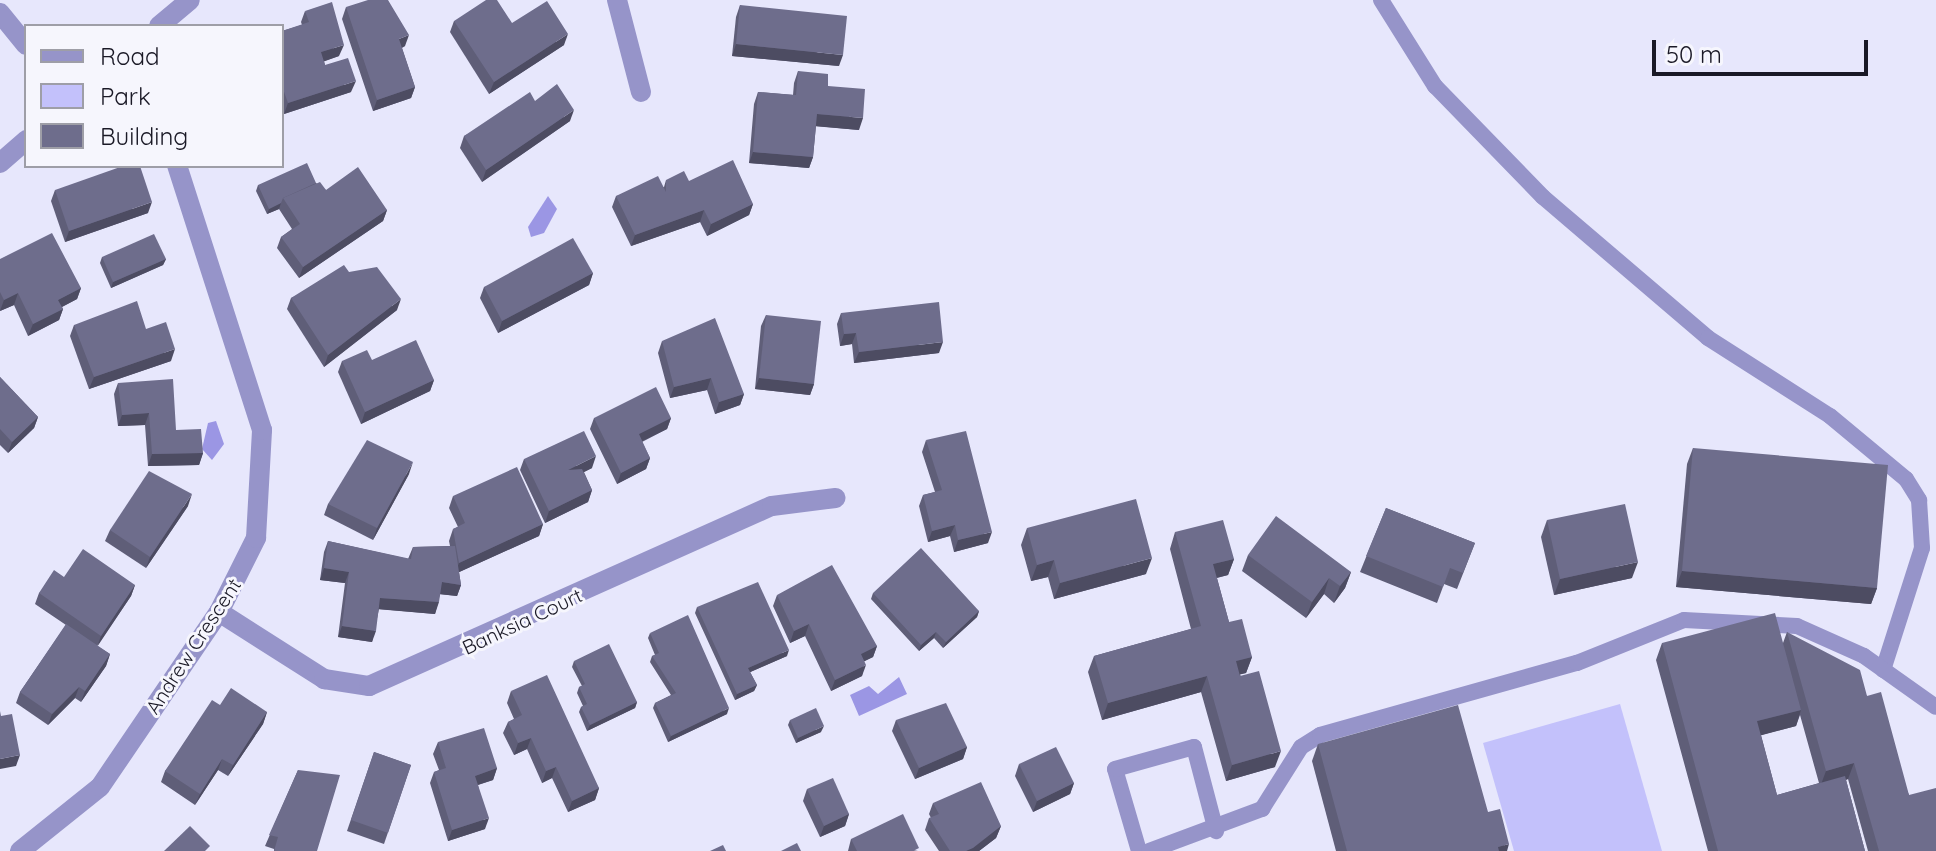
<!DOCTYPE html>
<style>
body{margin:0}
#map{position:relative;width:1936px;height:851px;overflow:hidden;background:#e7e7fc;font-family:Quicksand,sans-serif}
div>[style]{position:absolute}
.green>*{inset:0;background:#c3c1fb}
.water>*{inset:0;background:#9b96e4}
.lane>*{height:16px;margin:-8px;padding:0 8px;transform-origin:8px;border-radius:8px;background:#9694c9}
.street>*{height:20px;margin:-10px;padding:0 10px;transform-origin:10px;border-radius:10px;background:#9694c9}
.wall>*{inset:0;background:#5f5e78}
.shaded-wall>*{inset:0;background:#4d4c62}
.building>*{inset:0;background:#6e6d8c}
span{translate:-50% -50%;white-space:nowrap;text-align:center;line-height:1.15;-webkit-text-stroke:6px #f6f6fd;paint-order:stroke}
.street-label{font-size:20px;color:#1a1926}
.legend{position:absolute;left:24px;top:24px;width:260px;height:144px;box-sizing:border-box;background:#f6f6fd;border:2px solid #9e9ea7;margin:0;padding:10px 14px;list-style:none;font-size:24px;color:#1a1926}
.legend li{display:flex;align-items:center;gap:16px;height:40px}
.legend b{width:40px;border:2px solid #9e9ea7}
.scale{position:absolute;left:1652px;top:40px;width:216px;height:36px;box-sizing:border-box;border:4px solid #1a1926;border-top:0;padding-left:10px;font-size:24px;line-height:28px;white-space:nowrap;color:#1a1926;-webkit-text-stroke:6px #f6f6fd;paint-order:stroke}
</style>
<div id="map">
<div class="green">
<i style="clip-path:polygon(1620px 704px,1662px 851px,1514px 851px,1483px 743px)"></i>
</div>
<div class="water">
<i style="clip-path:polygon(548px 196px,557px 209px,544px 233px,531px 237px,528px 227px)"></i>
<i style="clip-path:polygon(216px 421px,224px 444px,212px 460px,202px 449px,208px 423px)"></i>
<i style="clip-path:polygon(899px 677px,907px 694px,859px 716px,850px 695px,869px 686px,878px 694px)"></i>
</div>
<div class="lane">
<i style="left:1381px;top:0;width:102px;rotate:57.9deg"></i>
<i style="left:1435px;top:86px;width:155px;rotate:45.8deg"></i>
<i style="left:1543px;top:197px;width:217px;rotate:40.5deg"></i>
<i style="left:1708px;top:338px;width:145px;rotate:32.6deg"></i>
<i style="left:1830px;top:416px;width:99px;rotate:39.7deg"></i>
<i style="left:1906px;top:479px;width:25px;rotate:58deg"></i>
<i style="left:1919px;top:500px;width:48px;rotate:86.4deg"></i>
<i style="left:1922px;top:548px;width:128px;rotate:107.7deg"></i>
<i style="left:1139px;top:851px;width:85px;rotate:-106.3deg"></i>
<i style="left:1115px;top:769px;width:82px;rotate:-15.6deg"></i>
<i style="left:1194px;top:747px;width:87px;rotate:75.3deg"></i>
<i style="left:1149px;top:851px;width:121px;rotate:-20.4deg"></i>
<i style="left:1262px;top:809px;width:73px;rotate:-57.8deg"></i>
<i style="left:1301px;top:747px;width:22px;rotate:-32deg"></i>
<i style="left:1320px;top:735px;width:267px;rotate:-15.7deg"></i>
<i style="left:1577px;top:663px;width:115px;rotate:-21.9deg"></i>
<i style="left:1684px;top:620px;width:113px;rotate:3deg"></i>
<i style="left:1797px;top:626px;width:73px;rotate:24.1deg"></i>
<i style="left:1864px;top:656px;width:88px;rotate:35.3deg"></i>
</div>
<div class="street">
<i style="left:617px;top:0;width:95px;rotate:75.4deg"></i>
<i style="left:0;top:13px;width:41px;rotate:50.9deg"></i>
<i style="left:159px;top:26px;width:40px;rotate:-40deg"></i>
<i style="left:0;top:163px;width:35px;rotate:-41deg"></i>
<i style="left:219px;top:612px;width:125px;rotate:32.5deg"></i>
<i style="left:324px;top:679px;width:46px;rotate:8.8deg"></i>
<i style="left:369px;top:686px;width:441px;rotate:-24.1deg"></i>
<i style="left:772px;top:506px;width:64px;rotate:-7.2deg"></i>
<i style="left:20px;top:851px;width:102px;rotate:-38.7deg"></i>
<i style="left:100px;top:787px;width:212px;rotate:-55.8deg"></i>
<i style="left:219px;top:612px;width:83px;rotate:-63.4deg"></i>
<i style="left:256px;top:538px;width:108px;rotate:-86.8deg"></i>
<i style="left:262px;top:430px;width:277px;rotate:-107.8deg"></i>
</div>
<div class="wall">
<i style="clip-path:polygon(740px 5px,839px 66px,732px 56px,736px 17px)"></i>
<i style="clip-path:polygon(346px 7px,405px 46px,402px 48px,415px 87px,411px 98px,373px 111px,342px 19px)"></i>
<i style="clip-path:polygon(305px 11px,339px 56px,324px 61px,325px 65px,351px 92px,284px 114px,282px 110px,282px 31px,302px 25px,301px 22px)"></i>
<i style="clip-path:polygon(454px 21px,512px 23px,564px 45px,489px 94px,450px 32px)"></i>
<i style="clip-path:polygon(798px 71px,828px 86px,859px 130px,816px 126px,813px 157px,809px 168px,749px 163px,754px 104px,758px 92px,793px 95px,794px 83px)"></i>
<i style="clip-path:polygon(535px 101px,570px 121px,482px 182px,460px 148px,464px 136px)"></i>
<i style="clip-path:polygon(666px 180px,689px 181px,753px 204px,749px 215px,707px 236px,700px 222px,631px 246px,612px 207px,616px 196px,664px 187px)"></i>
<i style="clip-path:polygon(316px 183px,326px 190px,387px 210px,383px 221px,299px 278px,277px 248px,281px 237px,292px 229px,279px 209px,267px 214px,256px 191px,258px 185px)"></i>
<i style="clip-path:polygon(55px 190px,148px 213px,65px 242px,51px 201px)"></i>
<i style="clip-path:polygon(102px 257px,166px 259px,163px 265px,111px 288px,100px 263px)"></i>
<i style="clip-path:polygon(0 259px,81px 288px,77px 299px,62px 307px,63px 309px,59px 320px,28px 336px,14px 305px,0 311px)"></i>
<i style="clip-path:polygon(349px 272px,397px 310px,324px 367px,287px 309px,291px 298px)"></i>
<i style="clip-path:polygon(593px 273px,589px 285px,498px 333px,480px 298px,484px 287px)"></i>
<i style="clip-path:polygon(841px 313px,939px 353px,854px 363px,852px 344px,840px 346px,837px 324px)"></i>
<i style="clip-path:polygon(766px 315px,814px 384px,810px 395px,755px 389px,761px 326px)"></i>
<i style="clip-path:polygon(74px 325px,146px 329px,171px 361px,89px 389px,70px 336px)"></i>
<i style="clip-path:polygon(662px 341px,744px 394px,740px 405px,715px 414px,707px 390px,670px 398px,658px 353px)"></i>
<i style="clip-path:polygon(372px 360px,434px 380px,430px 391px,361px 424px,338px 372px,342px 361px)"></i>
<i style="clip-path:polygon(0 377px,38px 417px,34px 428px,8px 453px,0 445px)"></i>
<i style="clip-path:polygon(118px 383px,203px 453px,199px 465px,148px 466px,145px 425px,118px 426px,114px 394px)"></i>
<i style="clip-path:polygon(594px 418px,671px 418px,667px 429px,642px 442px,650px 458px,646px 469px,617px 484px,590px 429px)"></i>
<i style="clip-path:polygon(926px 440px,988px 543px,954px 552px,950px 536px,928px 542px,919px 506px,923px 495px,935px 492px,922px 452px)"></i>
<i style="clip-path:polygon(1693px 448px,1877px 588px,1871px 604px,1676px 587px,1687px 464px)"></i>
<i style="clip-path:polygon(524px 459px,592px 468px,584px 472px,592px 490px,588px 502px,545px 523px,520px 470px)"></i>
<i style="clip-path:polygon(409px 474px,373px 540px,324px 515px,328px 504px)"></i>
<i style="clip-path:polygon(453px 496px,543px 524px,539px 536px,459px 572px,461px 585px,457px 596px,440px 594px,435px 614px,379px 609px,372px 642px,338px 637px,345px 583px,320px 580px,324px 552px,328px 541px,408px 559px,413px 547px,450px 546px,449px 541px,453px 529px,458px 527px,449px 508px)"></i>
<i style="clip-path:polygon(188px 506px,146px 568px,105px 541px,110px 530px)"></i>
<i style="clip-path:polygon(1386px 508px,1475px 543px,1457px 589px,1444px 584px,1437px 603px,1360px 572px)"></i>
<i style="clip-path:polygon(1547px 520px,1632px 578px,1554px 595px,1541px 537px)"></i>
<i style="clip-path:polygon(1027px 528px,1146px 574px,1054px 599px,1048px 577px,1031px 581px,1021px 545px)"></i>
<i style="clip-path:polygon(1175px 532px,1234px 559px,1228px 575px,1217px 578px,1229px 622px,1252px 657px,1246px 673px,1240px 674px,1275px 767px,1226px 781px,1201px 692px,1102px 720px,1088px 672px,1094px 656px,1191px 629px,1170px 549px)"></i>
<i style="clip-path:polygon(1248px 555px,1351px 572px,1345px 588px,1334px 603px,1324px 594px,1306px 618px,1242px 571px)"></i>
<i style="clip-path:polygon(64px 577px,135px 585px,131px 596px,97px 646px,110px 654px,106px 666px,81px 702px,75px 698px,48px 725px,16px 703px,20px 692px,66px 625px,35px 604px,39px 593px)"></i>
<i style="clip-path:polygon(873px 593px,979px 611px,977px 617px,943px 648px,934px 638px,919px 651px,871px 599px)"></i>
<i style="clip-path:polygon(777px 595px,877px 646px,873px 657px,864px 661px,862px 676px,831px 691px,805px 636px,790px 643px,773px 606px)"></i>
<i style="clip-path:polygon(697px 607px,787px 656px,750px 672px,757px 685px,754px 691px,735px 700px,695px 613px)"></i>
<i style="clip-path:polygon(evenodd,1787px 632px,1867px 696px,1909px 795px,1936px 851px,1868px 851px,1848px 779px,1846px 780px,1865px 851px,1708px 851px,1656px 660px,1662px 643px,1783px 643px,1787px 632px,1800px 715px,1819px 783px,1777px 795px,1761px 735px,1796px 726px,1800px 715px)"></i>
<i style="clip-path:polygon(650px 633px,727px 714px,668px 742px,653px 708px,655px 703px,671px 695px,650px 662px,652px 656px,655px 655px,648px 638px)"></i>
<i style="clip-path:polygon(574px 661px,637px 702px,635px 708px,587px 731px,579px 712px,581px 707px,583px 706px,577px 693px,579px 687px,582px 686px,572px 667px)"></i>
<i style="clip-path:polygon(511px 691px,599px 788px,595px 800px,568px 812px,552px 778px,542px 783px,527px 749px,514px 755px,503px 733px,508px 722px,514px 719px,507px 703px)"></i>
<i style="clip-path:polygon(220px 705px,267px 712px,263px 724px,228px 776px,218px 770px,195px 805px,161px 782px,165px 771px)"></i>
<i style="clip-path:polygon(790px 720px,821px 732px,796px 743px,788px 725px)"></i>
<i style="clip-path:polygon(896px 720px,967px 747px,963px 759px,915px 779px,892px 731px)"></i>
<i style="clip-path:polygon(438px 742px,497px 768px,493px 780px,478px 785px,485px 829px,448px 841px,430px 783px,434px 772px,439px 770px,433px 754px)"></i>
<i style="clip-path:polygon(1318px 744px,1488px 812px,1507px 851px,1336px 851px,1312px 761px)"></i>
<i style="clip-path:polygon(374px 752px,411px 765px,384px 844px,347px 831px)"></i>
<i style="clip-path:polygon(1019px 764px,1074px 783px,1070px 794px,1033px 812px,1015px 776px)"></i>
<i style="clip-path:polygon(298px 770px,317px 851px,274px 851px,274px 849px,265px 846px)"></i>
<i style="clip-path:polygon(807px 789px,849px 814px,845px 826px,820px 837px,803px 801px)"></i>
<i style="clip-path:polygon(933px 803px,1001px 826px,996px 838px,979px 851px,939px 851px,925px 830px,929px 818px,931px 818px,929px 814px)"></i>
<i style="clip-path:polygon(851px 839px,918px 851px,848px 851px)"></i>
</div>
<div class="shaded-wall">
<i style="clip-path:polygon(568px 34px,564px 45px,489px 94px,494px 82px)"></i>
<i style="clip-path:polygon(409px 35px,405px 46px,395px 50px,399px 39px)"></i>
<i style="clip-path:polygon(736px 44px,843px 55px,839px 66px,732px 56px)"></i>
<i style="clip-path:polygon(344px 45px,339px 56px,317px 64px,321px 52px)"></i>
<i style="clip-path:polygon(356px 81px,351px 92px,284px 114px,288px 103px)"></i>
<i style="clip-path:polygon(415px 87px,411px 98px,373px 111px,377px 100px)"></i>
<i style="clip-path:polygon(574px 110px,570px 121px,482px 182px,486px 170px)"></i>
<i style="clip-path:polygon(817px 114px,863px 118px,859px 130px,813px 126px)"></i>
<i style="clip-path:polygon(753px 152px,813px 157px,809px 168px,749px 163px)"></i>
<i style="clip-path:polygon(152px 202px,148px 213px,65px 242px,69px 231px)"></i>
<i style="clip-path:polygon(281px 203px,279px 209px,267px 214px,269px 209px)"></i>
<i style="clip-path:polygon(753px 204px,749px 215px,707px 236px,711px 224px)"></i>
<i style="clip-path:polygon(387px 210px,383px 221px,299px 278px,303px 267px)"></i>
<i style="clip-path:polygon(704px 210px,700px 222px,631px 246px,635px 235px)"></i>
<i style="clip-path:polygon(166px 259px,163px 265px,111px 288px,113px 282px)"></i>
<i style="clip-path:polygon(593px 273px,589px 285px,498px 333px,502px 321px)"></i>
<i style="clip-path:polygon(81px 288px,77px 299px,54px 311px,58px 300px)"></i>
<i style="clip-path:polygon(18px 293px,14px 305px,0 311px,4px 300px)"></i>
<i style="clip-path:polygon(401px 299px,397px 310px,324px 367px,328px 355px)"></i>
<i style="clip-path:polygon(63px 309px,59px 320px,28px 336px,33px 324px)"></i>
<i style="clip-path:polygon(856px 333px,852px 344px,840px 346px,844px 334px)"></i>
<i style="clip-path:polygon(943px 342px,939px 353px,854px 363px,859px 352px)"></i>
<i style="clip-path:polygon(175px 349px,171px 361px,89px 389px,94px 377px)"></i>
<i style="clip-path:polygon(711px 378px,707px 390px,670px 398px,674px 387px)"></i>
<i style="clip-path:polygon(759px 378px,814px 384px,810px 395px,755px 389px)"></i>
<i style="clip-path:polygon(434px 380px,430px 391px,361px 424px,365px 412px)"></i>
<i style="clip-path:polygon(744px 394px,740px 405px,715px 414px,719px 402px)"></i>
<i style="clip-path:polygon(149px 413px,145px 425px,118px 426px,122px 415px)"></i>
<i style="clip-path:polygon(38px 417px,34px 428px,8px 453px,12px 442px)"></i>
<i style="clip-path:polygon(671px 418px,667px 429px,634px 445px,639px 434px)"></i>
<i style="clip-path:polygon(203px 453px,199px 465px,148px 466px,152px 454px)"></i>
<i style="clip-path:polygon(596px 456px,592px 468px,564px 482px,568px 470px)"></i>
<i style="clip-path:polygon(650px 458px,646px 469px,617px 484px,621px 473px)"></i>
<i style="clip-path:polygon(413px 462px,409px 474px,373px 540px,377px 528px)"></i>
<i style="clip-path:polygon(592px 490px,588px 502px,545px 523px,549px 511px)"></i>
<i style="clip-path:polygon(192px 494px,188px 506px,146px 568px,150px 557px)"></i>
<i style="clip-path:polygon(543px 524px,539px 536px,455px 574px,459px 563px)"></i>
<i style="clip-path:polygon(955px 525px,950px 536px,928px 542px,932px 531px)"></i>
<i style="clip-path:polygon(992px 532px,988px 543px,954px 552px,958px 540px)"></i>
<i style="clip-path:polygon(1152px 558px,1146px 574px,1054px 599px,1060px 583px)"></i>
<i style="clip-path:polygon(1234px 559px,1228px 575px,1207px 580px,1213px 564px)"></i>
<i style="clip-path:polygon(1054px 560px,1048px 577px,1031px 581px,1037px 565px)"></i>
<i style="clip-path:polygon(1638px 562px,1632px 578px,1554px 595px,1560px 579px)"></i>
<i style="clip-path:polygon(324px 568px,349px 572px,345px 583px,320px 580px)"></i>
<i style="clip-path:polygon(1682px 571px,1877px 588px,1871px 604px,1676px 587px)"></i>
<i style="clip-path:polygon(1351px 572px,1345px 588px,1334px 603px,1340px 586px)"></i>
<i style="clip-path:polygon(1329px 578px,1324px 594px,1306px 618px,1312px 602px)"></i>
<i style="clip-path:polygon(442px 582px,461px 585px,457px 596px,438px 594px)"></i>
<i style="clip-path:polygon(135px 585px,131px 596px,97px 647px,101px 636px)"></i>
<i style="clip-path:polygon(380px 598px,439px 602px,435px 614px,376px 609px)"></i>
<i style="clip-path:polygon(979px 611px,977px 617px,943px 648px,946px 642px)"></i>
<i style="clip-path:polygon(809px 624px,805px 636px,790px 643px,794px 631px)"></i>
<i style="clip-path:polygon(342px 626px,376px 631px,372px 642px,338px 637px)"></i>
<i style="clip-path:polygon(936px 632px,934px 638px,919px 651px,921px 645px)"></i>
<i style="clip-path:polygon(877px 646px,873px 657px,857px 665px,861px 654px)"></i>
<i style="clip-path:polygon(789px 650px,787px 656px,746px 674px,748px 668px)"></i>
<i style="clip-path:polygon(110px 654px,106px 666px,81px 702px,85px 691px)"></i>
<i style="clip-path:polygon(1252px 657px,1246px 673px,1230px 677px,1236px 661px)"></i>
<i style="clip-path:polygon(866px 665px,862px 676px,831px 691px,835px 680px)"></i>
<i style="clip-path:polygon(1207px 676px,1201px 692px,1102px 720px,1108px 703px)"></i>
<i style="clip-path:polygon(757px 685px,754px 691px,735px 700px,737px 694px)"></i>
<i style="clip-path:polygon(79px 687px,75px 698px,48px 725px,52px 714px)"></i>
<i style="clip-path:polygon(637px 702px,635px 708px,587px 731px,590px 725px)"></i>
<i style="clip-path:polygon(729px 708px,727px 714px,668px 742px,671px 736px)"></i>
<i style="clip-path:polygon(1801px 710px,1796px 726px,1751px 738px,1757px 721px)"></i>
<i style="clip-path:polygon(267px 712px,263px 724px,228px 776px,233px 765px)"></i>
<i style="clip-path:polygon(824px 726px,821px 732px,796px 743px,798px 738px)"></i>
<i style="clip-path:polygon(531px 738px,527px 749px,514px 755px,518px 743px)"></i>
<i style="clip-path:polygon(967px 747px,963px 759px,915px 779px,919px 768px)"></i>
<i style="clip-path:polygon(1281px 751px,1275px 767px,1226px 781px,1232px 765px)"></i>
<i style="clip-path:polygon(20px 755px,16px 766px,0 769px,0 759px)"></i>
<i style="clip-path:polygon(222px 759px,218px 770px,195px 805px,200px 794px)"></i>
<i style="clip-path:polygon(1854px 763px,1848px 779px,1820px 787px,1826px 771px)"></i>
<i style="clip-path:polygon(556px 767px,552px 778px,542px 783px,546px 771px)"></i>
<i style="clip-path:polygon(497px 768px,493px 780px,471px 787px,475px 776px)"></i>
<i style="clip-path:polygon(1074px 783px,1070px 794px,1033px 812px,1037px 801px)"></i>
<i style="clip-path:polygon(599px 788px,595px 800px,568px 812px,572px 801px)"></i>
<i style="clip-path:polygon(849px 814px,845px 826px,820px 837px,824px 826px)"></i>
<i style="clip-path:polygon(489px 818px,485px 829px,448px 841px,452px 830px)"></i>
<i style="clip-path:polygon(1001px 826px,996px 838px,979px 851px,966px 851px)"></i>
<i style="clip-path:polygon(1509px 844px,1507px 851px,1496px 851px,1498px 847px)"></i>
</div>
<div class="building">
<i style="clip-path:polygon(368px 0,388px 0,409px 35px,399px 39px,415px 87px,377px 100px,346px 7px)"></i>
<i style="clip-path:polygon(486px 0,497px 0,512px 23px,547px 1px,568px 34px,494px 82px,454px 21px)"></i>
<i style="clip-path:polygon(332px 2px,344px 45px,321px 52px,325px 65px,348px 58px,356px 81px,288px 103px,282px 86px,282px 31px,309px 22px,305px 11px)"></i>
<i style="clip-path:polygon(740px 5px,847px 16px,843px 55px,736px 44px)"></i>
<i style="clip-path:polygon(798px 71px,828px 74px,828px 86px,865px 89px,863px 118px,817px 114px,813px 157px,753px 152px,758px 92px,796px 95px)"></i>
<i style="clip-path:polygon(557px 84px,574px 110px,486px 170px,464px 136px,530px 92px,535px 101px)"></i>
<i style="clip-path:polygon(733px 160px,753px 204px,711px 224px,704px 210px,635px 235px,616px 196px,658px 176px,666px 192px,666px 180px,684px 171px,689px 181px)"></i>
<i style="clip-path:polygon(307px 163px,316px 183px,283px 198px,281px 203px,269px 209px,258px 185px)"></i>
<i style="clip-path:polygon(123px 166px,140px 166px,152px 202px,69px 231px,55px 190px)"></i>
<i style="clip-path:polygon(358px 167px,387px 210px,303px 267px,281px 237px,300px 224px,283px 198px,320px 182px,326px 190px)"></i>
<i style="clip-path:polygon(52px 233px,81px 288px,58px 300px,63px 309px,33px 324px,18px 293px,4px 300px,0 292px,0 259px)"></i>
<i style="clip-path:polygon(154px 234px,166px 259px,113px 282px,102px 257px)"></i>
<i style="clip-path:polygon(573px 238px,593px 273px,502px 321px,484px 287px)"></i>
<i style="clip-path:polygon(344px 265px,349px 272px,377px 267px,401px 299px,328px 355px,291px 298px)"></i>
<i style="clip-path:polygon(137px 301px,146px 329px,166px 322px,175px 349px,94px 377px,74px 325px)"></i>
<i style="clip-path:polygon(939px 302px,943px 342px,859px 352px,856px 333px,844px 334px,841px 313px)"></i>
<i style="clip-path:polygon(766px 315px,821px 321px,814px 384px,759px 378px)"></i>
<i style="clip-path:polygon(715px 318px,744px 394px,719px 402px,711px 378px,674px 387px,662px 341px)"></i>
<i style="clip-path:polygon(416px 340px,434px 380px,365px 412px,342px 361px,367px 350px,372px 360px)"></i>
<i style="clip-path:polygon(0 377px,38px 417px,12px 442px,0 429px)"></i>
<i style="clip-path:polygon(173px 379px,176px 430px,201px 429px,203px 453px,152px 454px,149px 413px,122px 415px,118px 383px)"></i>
<i style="clip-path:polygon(656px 387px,671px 418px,639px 434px,650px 458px,621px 473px,594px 418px)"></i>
<i style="clip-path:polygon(584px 431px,596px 456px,568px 470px,582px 469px,592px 490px,549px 511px,524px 459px)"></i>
<i style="clip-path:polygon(966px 431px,992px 532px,958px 540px,955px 525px,932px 531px,923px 495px,942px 490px,926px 440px)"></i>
<i style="clip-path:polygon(367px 440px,413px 462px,377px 528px,328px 504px)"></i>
<i style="clip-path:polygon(1693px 448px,1888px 465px,1877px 588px,1682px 571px)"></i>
<i style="clip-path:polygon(517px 467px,543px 524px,459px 563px,453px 529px,465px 523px,453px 496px)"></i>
<i style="clip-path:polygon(149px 471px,192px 494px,150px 557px,110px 530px)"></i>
<i style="clip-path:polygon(1136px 499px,1152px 558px,1060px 583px,1054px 560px,1037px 565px,1027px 528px)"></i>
<i style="clip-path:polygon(1625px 504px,1638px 562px,1560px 579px,1547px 520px)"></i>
<i style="clip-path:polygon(1386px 508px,1475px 543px,1463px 573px,1450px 568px,1443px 587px,1366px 556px)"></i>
<i style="clip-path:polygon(1276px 516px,1351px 572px,1340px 586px,1329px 578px,1312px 602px,1248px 555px)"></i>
<i style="clip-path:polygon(1223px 520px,1234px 559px,1213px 564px,1229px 622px,1242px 619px,1252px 657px,1236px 661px,1240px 676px,1259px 671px,1281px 751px,1232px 765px,1207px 676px,1108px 703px,1094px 656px,1201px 626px,1175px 532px)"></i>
<i style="clip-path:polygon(328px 541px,411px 559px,413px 547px,455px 546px,461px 585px,442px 582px,439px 602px,380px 598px,376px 631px,342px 626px,349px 572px,324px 568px)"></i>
<i style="clip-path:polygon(921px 548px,979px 611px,946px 642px,936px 632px,921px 645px,873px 593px)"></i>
<i style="clip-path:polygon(83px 549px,135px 585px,101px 636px,39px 593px,54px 570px,64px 577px)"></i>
<i style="clip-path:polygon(832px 565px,877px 646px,861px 654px,866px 665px,835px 680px,809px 624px,794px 631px,777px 595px)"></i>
<i style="clip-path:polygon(758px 582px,789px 650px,748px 668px,757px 685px,737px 694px,697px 607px)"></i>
<i style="clip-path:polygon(1775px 613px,1801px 710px,1757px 721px,1777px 795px,1845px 776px,1865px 851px,1718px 851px,1662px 643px)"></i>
<i style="clip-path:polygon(688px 615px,729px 708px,671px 736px,655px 703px,676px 693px,652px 656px,659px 653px,650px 633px)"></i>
<i style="clip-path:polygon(66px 624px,110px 654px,85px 691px,79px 687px,52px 714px,20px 692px)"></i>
<i style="clip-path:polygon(1787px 632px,1860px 670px,1867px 696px,1881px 692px,1909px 795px,1936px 788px,1936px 851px,1879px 851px,1854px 763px,1826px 771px)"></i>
<i style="clip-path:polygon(609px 644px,637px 702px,590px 725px,581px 707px,587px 704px,579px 687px,585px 684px,574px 661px)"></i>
<i style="clip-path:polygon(547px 675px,599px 788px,572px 801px,556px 767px,546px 771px,531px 738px,518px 743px,508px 722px,522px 715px,511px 691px)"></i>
<i style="clip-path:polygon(231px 688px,267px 712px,233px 765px,222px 759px,200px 794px,165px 771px,212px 700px,220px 705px)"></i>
<i style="clip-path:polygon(946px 703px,967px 747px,919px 768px,896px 720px)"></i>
<i style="clip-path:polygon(1458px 705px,1488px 812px,1500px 809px,1509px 844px,1498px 847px,1499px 851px,1347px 851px,1318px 744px)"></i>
<i style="clip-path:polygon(816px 708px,824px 726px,798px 738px,790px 720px)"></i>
<i style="clip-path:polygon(0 711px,1px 716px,12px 714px,20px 755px,0 759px)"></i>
<i style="clip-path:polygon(484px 728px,497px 768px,475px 776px,489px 818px,452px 830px,434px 772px,446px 768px,438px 742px)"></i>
<i style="clip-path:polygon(1056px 747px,1074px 783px,1037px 801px,1019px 764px)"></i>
<i style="clip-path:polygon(374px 752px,411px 765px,388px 833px,351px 820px)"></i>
<i style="clip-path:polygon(298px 770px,340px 775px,317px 851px,274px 851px,278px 837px,269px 835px)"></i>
<i style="clip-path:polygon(833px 778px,849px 814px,824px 826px,807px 789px)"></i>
<i style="clip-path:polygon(981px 782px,1001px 826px,973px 848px,966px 851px,950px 851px,929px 818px,939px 814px,933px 803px)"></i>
<i style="clip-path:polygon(903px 814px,919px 848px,913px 851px,857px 851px,851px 839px)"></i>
<i style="clip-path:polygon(190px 826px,210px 846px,205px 851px,164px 851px)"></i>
<i style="clip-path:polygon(797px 843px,801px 851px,781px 851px)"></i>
<i style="clip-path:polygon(723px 845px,726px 851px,710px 851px)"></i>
</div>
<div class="street-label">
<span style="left:522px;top:621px;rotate:-25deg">Banksia Court</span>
<span style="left:193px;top:646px;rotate:-57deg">Andrew Crescent</span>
</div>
<ul class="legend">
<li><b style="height:10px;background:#9694c9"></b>Road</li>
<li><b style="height:22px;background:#c3c1fb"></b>Park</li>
<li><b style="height:22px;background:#6e6d8c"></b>Building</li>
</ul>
<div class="scale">50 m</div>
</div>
